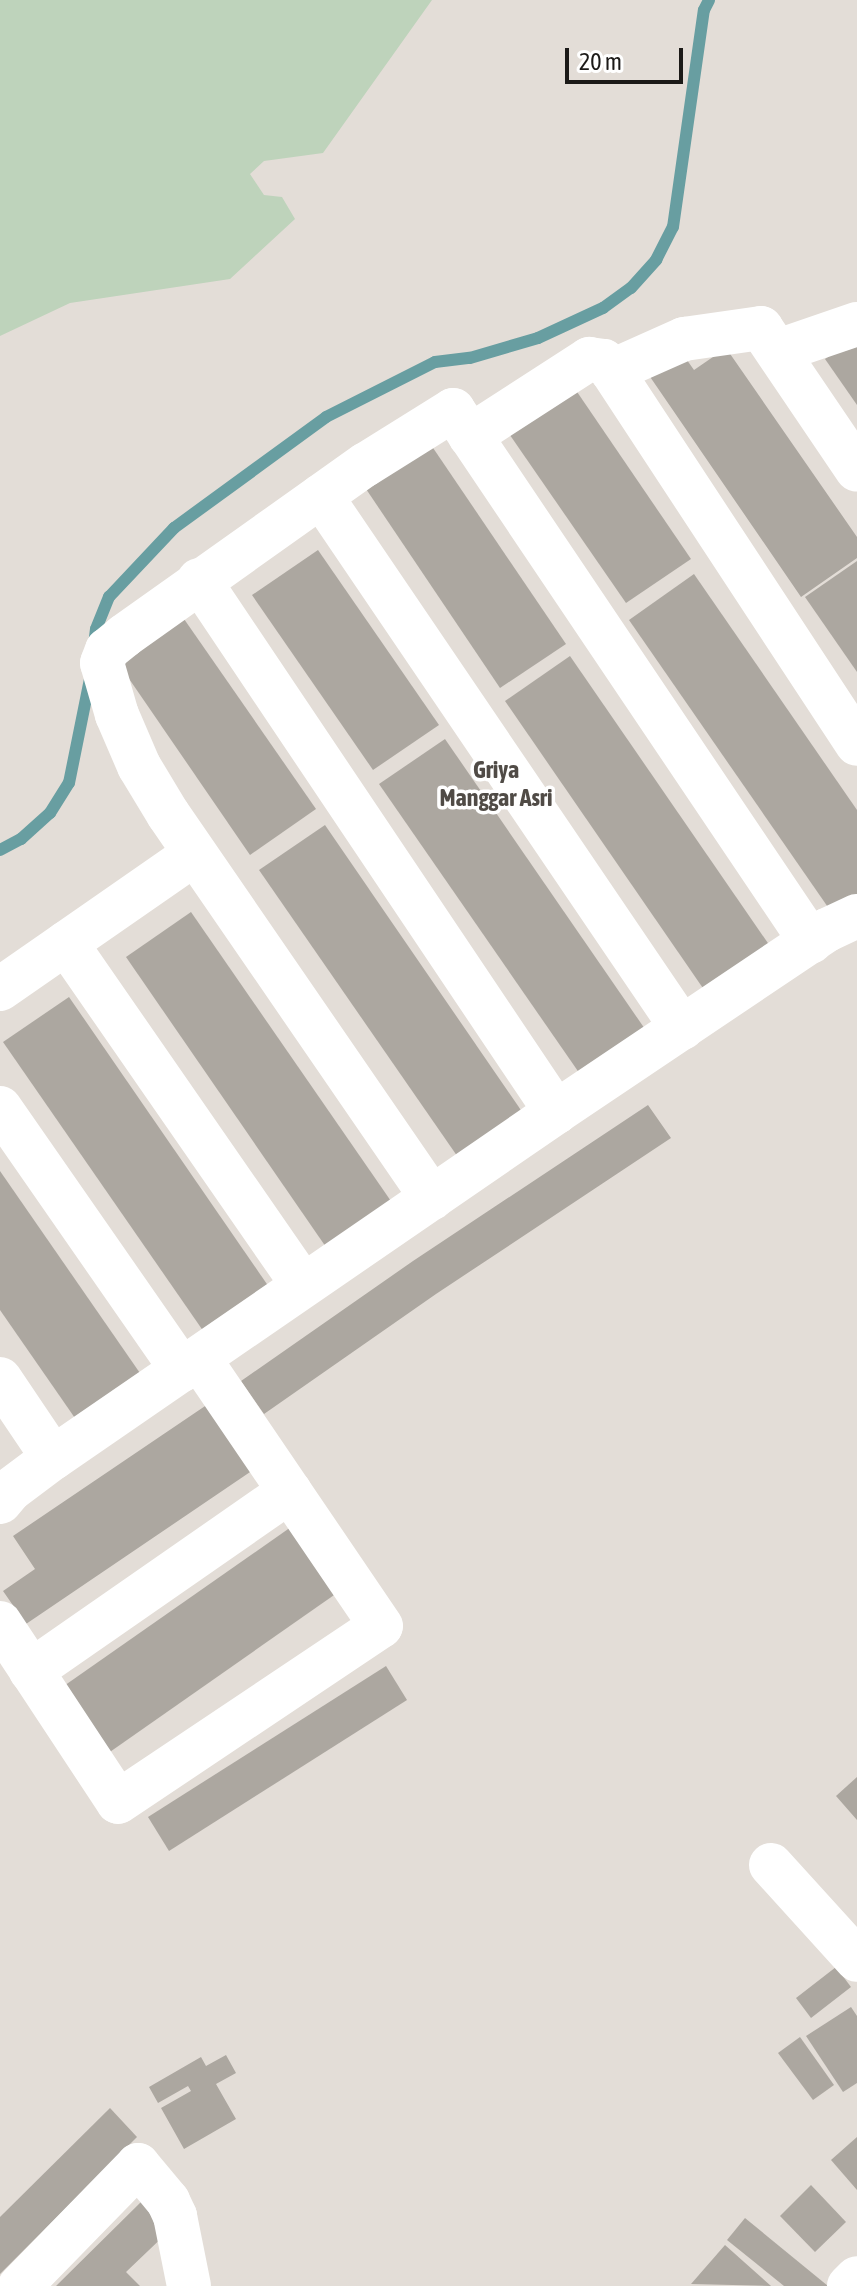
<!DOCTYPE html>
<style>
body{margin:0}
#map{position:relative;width:857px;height:2286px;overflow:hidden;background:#e3ddd7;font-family:"Asap Condensed",sans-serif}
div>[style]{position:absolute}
.green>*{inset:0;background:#bed3bb}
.stream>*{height:12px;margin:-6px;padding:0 6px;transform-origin:6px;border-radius:6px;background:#689ea1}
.building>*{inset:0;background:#aca7a0}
.minor>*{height:44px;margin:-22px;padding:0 22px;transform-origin:22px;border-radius:22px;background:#fff}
span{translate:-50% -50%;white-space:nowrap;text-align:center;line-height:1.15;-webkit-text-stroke:7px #fff;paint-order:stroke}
.neighbourhood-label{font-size:24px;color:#504b46;font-weight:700}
.scale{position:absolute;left:565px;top:48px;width:118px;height:36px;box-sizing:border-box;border:4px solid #1c1a18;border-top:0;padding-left:10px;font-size:24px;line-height:28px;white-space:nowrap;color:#1c1a18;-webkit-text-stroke:6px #fff;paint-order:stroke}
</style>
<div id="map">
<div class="green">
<i style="clip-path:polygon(0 0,432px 0,323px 153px,264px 161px,250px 174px,264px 195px,282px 197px,295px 219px,230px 279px,70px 303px,0 336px)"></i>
</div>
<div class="stream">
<i style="left:94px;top:645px;width:16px;rotate:-83deg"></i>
<i style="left:96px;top:629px;width:35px;rotate:-68deg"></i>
<i style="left:109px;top:597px;width:95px;rotate:-46.7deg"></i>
<i style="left:174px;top:528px;width:188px;rotate:-36.1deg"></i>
<i style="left:326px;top:417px;width:122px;rotate:-26.8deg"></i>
<i style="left:435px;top:362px;width:35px;rotate:-7deg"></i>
<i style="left:470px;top:358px;width:71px;rotate:-16.4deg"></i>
<i style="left:538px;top:338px;width:72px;rotate:-24.8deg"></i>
<i style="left:603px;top:308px;width:34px;rotate:-36deg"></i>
<i style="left:631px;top:288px;width:38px;rotate:-48deg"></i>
<i style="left:656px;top:260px;width:37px;rotate:-63deg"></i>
<i style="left:673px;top:227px;width:219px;rotate:-81.9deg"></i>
<i style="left:704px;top:10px;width:11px;rotate:-63deg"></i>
<i style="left:0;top:850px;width:24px;rotate:-28deg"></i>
<i style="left:21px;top:839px;width:39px;rotate:-42deg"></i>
<i style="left:50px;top:813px;width:36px;rotate:-58deg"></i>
<i style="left:69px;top:783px;width:106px;rotate:-78.6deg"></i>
</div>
<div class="building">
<i style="clip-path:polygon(857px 337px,857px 405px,825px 359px)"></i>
<i style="clip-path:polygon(677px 346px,694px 370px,726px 348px,857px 537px,857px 558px,801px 597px,644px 368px)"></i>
<i style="clip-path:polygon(571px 383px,691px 559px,626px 603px,505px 428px)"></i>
<i style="clip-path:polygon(427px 439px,566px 644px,500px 688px,362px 483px)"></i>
<i style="clip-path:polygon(318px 550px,439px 725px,373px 770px,252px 595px)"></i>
<i style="clip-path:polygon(857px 561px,857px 672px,805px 597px)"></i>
<i style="clip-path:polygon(694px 574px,857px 810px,857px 895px,832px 913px,629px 620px)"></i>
<i style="clip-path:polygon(175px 606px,316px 809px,250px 855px,110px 651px)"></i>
<i style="clip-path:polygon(570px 656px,772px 949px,707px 994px,505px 701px)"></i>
<i style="clip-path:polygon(445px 739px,647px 1032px,582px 1077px,379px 784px)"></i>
<i style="clip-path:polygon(325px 825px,527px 1119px,462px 1163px,259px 870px)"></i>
<i style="clip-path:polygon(191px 912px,393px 1204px,328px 1250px,126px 957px)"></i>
<i style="clip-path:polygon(69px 997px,271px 1290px,206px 1335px,3px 1042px)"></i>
<i style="clip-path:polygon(648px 1105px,671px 1138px,436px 1294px,264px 1414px,241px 1381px,413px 1261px)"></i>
<i style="clip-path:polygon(0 1171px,142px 1376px,77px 1421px,0 1310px)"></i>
<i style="clip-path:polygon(214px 1400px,259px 1466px,26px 1624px,3px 1591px,35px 1569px,13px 1536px)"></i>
<i style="clip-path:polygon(291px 1527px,337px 1593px,107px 1754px,61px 1688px)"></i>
<i style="clip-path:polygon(386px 1666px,407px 1700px,169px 1851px,148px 1817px)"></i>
<i style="clip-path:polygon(857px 1777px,857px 1820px,836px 1796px)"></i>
<i style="clip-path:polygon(836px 1967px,851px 1987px,811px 2018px,796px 1998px)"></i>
<i style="clip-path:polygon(851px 2007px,857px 2016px,857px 2083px,843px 2092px,806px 2036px)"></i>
<i style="clip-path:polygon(800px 2037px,834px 2085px,813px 2100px,778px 2053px)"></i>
<i style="clip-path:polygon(226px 2055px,236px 2073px,216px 2084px,236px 2119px,184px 2149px,161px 2108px,191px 2091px,188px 2086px,158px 2103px,149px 2087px,201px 2057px,206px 2066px)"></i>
<i style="clip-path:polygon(110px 2108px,137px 2137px,0 2274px,0 2217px)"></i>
<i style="clip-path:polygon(857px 2137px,857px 2190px,831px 2160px)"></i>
<i style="clip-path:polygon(811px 2185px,846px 2222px,815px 2252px,780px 2216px)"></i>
<i style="clip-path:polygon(143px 2200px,171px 2229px,126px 2272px,140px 2286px,56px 2286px)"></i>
<i style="clip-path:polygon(745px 2218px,828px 2286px,784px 2286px,727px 2240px)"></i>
<i style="clip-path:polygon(725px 2245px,771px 2286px,691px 2284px)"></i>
</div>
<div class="minor">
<i style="left:778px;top:351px;width:83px;rotate:-18.9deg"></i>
<i style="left:612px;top:371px;width:446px;rotate:56.7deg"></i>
<i style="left:470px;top:436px;width:142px;rotate:-32.9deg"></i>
<i style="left:589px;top:359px;width:15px;rotate:8deg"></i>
<i style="left:604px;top:361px;width:13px;rotate:51deg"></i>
<i style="left:612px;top:371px;width:79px;rotate:-24deg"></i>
<i style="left:684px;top:339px;width:78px;rotate:-8.1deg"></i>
<i style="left:761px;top:328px;width:171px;rotate:55.9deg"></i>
<i style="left:321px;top:496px;width:643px;rotate:55.84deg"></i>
<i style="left:199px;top:580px;width:641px;rotate:56.14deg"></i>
<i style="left:66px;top:943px;width:416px;rotate:55.3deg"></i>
<i style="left:0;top:989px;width:236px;rotate:-34.8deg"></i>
<i style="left:0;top:1108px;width:319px;rotate:55.2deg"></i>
<i style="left:432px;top:1198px;width:466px;rotate:-124.5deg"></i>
<i style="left:168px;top:814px;width:56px;rotate:-121.1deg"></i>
<i style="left:139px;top:766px;width:56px;rotate:-113.3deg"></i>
<i style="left:117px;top:715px;width:54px;rotate:-106.1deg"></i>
<i style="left:102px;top:663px;width:14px;rotate:-69deg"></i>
<i style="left:107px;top:650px;width:22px;rotate:-39deg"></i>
<i style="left:124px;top:636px;width:296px;rotate:-35.4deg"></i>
<i style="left:365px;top:465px;width:104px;rotate:-32deg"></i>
<i style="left:453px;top:410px;width:641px;rotate:56.06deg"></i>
<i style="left:0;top:1379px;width:95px;rotate:56.1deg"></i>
<i style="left:0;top:1502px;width:16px;rotate:-50deg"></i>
<i style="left:10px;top:1490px;width:54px;rotate:-36.7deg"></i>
<i style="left:53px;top:1458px;width:611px;rotate:-34.52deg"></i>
<i style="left:556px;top:1112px;width:326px;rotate:-33.9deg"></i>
<i style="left:827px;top:930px;width:33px;rotate:-25deg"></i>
<i style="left:0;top:1623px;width:214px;rotate:56.6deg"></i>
<i style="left:118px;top:1802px;width:316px;rotate:-33.8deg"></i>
<i style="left:381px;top:1626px;width:324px;rotate:-124.2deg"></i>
<i style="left:31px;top:1671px;width:315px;rotate:-34.8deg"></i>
<i style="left:771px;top:1865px;width:128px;rotate:47.8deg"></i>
<i style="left:20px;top:2286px;width:169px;rotate:-45.7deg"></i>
<i style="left:138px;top:2165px;width:47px;rotate:50.2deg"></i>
<i style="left:168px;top:2201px;width:17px;rotate:65deg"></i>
<i style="left:175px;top:2216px;width:71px;rotate:78.7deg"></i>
<i style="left:849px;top:2286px;width:11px;rotate:-45deg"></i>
</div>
<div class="neighbourhood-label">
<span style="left:496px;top:784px">Griya<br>Manggar Asri</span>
</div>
<div class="scale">20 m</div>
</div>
